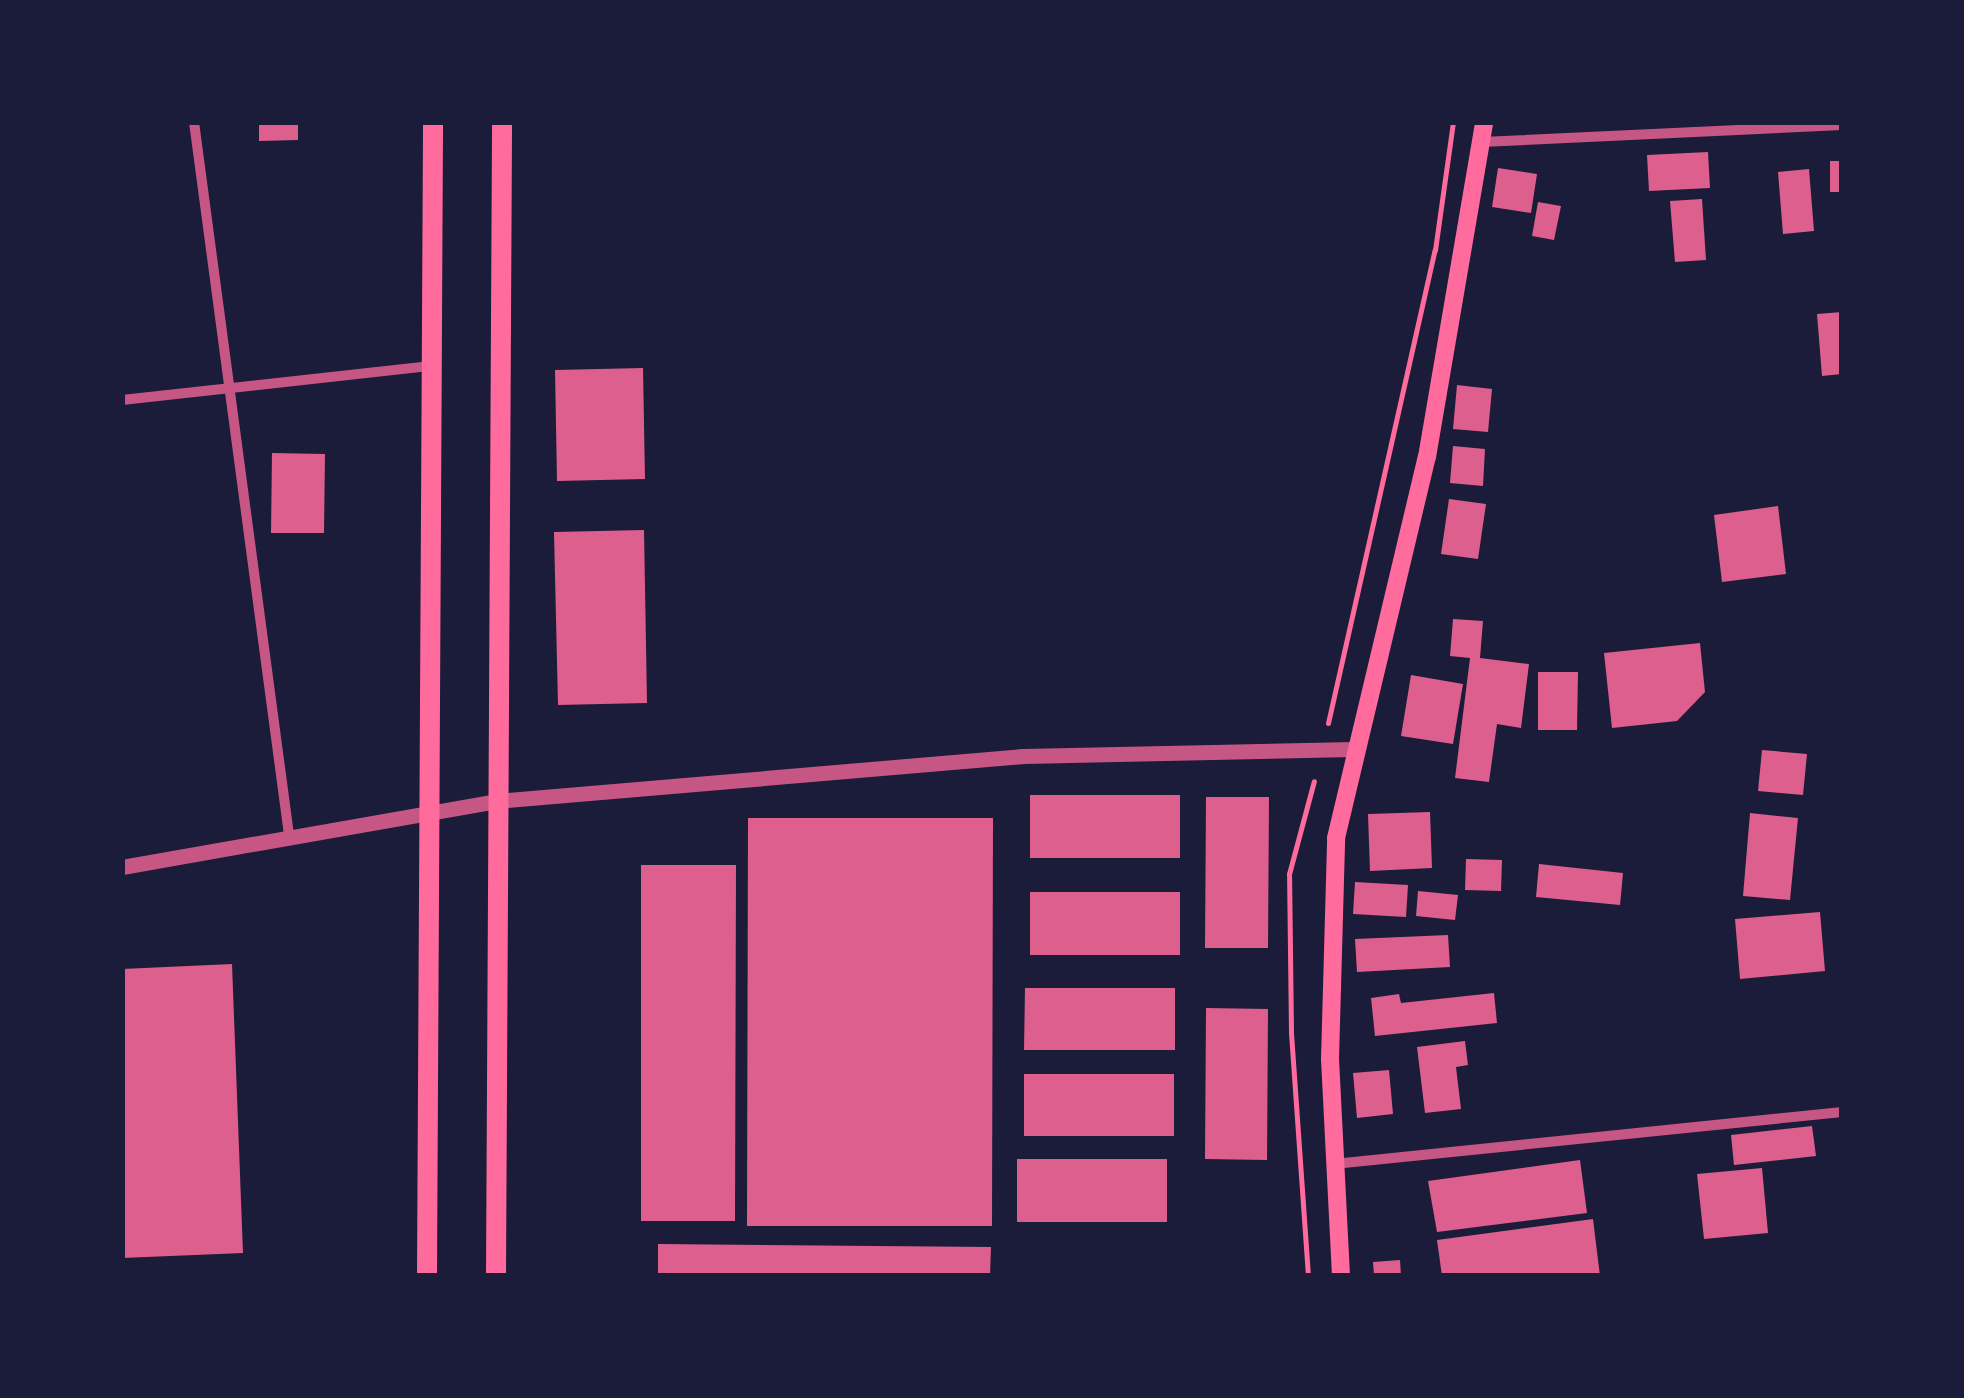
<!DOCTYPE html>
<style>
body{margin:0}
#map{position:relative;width:1964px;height:1398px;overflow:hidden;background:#1b1b3a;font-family:"Roboto Condensed",sans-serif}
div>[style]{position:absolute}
.building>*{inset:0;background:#dd5f8e}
.path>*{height:5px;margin:-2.5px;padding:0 2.5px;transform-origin:2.5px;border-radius:2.5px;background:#ff6b9d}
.minor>*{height:10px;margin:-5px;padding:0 5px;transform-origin:5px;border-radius:5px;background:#c65784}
.tertiary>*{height:15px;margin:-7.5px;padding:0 7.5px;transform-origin:7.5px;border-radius:7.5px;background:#c65784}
.secondary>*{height:18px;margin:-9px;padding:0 9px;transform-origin:9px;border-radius:9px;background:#ff6b9d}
.trunk>*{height:20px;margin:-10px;padding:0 10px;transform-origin:10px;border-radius:10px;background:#ff6b9d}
span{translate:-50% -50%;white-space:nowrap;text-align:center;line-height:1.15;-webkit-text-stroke:9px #1b1b3a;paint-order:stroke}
.frame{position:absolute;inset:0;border:125px solid #1b1b3a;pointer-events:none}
</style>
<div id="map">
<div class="building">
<i style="clip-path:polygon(259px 122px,298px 122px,298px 140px,259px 141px)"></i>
<i style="clip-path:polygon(1708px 152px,1710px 188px,1649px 191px,1647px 155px)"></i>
<i style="clip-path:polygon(1830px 161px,1842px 161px,1842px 192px,1830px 192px)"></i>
<i style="clip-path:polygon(1498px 168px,1537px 174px,1531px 213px,1492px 207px)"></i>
<i style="clip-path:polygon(1809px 169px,1814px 231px,1783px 234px,1778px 172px)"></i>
<i style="clip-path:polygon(1702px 199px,1706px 260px,1675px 262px,1670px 201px)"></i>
<i style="clip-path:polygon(1538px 202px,1561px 206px,1554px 240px,1532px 236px)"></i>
<i style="clip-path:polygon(1842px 312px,1842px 374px,1822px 376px,1817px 314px)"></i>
<i style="clip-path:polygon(643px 368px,645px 479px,557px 481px,555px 370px)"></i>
<i style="clip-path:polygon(1457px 385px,1492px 389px,1488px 432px,1453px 429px)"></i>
<i style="clip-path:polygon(1453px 446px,1485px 449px,1483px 486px,1450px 483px)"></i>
<i style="clip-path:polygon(272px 453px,325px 454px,324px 533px,271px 533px)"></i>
<i style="clip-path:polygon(1449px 499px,1486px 504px,1478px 559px,1441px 554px)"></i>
<i style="clip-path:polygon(1778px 506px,1786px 574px,1722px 582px,1714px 515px)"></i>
<i style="clip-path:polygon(644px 530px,647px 703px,558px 705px,554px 532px)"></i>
<i style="clip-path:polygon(1453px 619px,1483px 621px,1480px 658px,1529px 664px,1521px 728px,1497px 724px,1489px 782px,1455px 778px,1470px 658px,1450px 656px)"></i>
<i style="clip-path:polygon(1700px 643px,1705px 692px,1677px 721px,1612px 728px,1604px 653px)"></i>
<i style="clip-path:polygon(1538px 672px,1578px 672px,1577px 730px,1538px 730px)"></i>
<i style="clip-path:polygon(1411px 675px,1463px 684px,1453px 744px,1401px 736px)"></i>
<i style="clip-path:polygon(1762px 750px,1807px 754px,1803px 795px,1758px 791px)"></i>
<i style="clip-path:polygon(1030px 795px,1180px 795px,1180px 858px,1030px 858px)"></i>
<i style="clip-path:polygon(1206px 797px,1269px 797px,1268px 948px,1205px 948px)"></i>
<i style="clip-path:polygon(1430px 812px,1432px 868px,1370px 871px,1368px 814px)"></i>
<i style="clip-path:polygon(1750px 813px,1798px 818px,1790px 900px,1743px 896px)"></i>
<i style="clip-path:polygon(748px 818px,993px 818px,992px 1226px,747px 1226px)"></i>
<i style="clip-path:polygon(1466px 859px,1502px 860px,1501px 891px,1465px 890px)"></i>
<i style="clip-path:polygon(1539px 864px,1623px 873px,1620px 905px,1536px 897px)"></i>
<i style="clip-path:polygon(641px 865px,736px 865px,735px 1221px,641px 1221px)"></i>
<i style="clip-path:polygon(1355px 882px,1408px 885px,1406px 917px,1353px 914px)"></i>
<i style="clip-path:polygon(1418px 891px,1458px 895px,1455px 920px,1416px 916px)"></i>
<i style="clip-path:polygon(1030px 892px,1180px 892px,1180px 955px,1030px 955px)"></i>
<i style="clip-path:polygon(1820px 912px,1825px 971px,1740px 979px,1735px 919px)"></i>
<i style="clip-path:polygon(1448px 935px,1450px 967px,1357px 972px,1355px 939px)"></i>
<i style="clip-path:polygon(232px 964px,243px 1253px,122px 1258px,122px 969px)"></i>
<i style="clip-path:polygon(1025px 988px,1175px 988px,1175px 1050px,1024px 1050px)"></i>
<i style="clip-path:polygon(1494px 993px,1497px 1023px,1375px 1036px,1371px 998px,1399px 994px,1401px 1003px)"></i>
<i style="clip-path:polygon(1206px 1008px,1268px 1009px,1267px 1160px,1205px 1159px)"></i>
<i style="clip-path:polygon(1465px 1041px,1468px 1065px,1456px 1067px,1461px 1109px,1425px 1113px,1417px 1047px)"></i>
<i style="clip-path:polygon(1389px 1070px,1393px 1114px,1357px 1118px,1353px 1073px)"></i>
<i style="clip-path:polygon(1024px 1074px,1174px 1074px,1174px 1136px,1024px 1136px)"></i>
<i style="clip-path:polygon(1812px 1126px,1816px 1156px,1734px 1165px,1731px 1135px)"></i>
<i style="clip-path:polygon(1017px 1159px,1167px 1159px,1167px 1222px,1017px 1222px)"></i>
<i style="clip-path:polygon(1580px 1160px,1587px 1213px,1437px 1232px,1428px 1181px)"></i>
<i style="clip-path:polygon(1762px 1168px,1768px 1233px,1704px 1239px,1697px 1174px)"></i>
<i style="clip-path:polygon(1593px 1219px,1600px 1276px,1442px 1276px,1437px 1240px)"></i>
<i style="clip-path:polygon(658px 1244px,991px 1247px,990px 1276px,658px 1276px)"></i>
<i style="clip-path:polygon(1400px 1260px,1401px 1276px,1374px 1276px,1373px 1262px)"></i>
</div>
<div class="path">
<i style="left:1328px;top:723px;width:485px;rotate:-77.3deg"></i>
<i style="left:1435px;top:250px;width:129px;rotate:-82deg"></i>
<i style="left:1308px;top:1276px;width:244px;rotate:-94deg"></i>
<i style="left:1291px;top:1033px;width:159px;rotate:-90.7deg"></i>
<i style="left:1289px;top:874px;width:96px;rotate:-75deg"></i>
</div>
<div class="minor">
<i style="left:194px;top:122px;width:719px;rotate:82.41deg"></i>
<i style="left:1482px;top:142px;width:360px;rotate:-2.7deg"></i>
<i style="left:122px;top:400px;width:311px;rotate:-6.3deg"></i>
<i style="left:1334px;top:1164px;width:511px;rotate:-5.84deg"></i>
</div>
<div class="tertiary">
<i style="left:122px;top:867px;width:380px;rotate:-10deg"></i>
<i style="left:496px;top:801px;width:529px;rotate:-4.88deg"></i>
<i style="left:1023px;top:756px;width:330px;rotate:-1.2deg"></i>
</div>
<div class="secondary">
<i style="left:1341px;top:1276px;width:217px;rotate:-92.9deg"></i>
<i style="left:1330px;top:1059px;width:221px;rotate:-88.4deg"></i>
<i style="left:1336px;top:838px;width:392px;rotate:-76.6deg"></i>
<i style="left:1427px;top:457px;width:340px;rotate:-80.3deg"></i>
</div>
<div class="trunk">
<i style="left:427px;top:1276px;width:1154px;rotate:-89.7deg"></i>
<i style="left:496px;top:1276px;width:1154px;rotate:-89.7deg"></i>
</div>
<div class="frame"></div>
</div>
